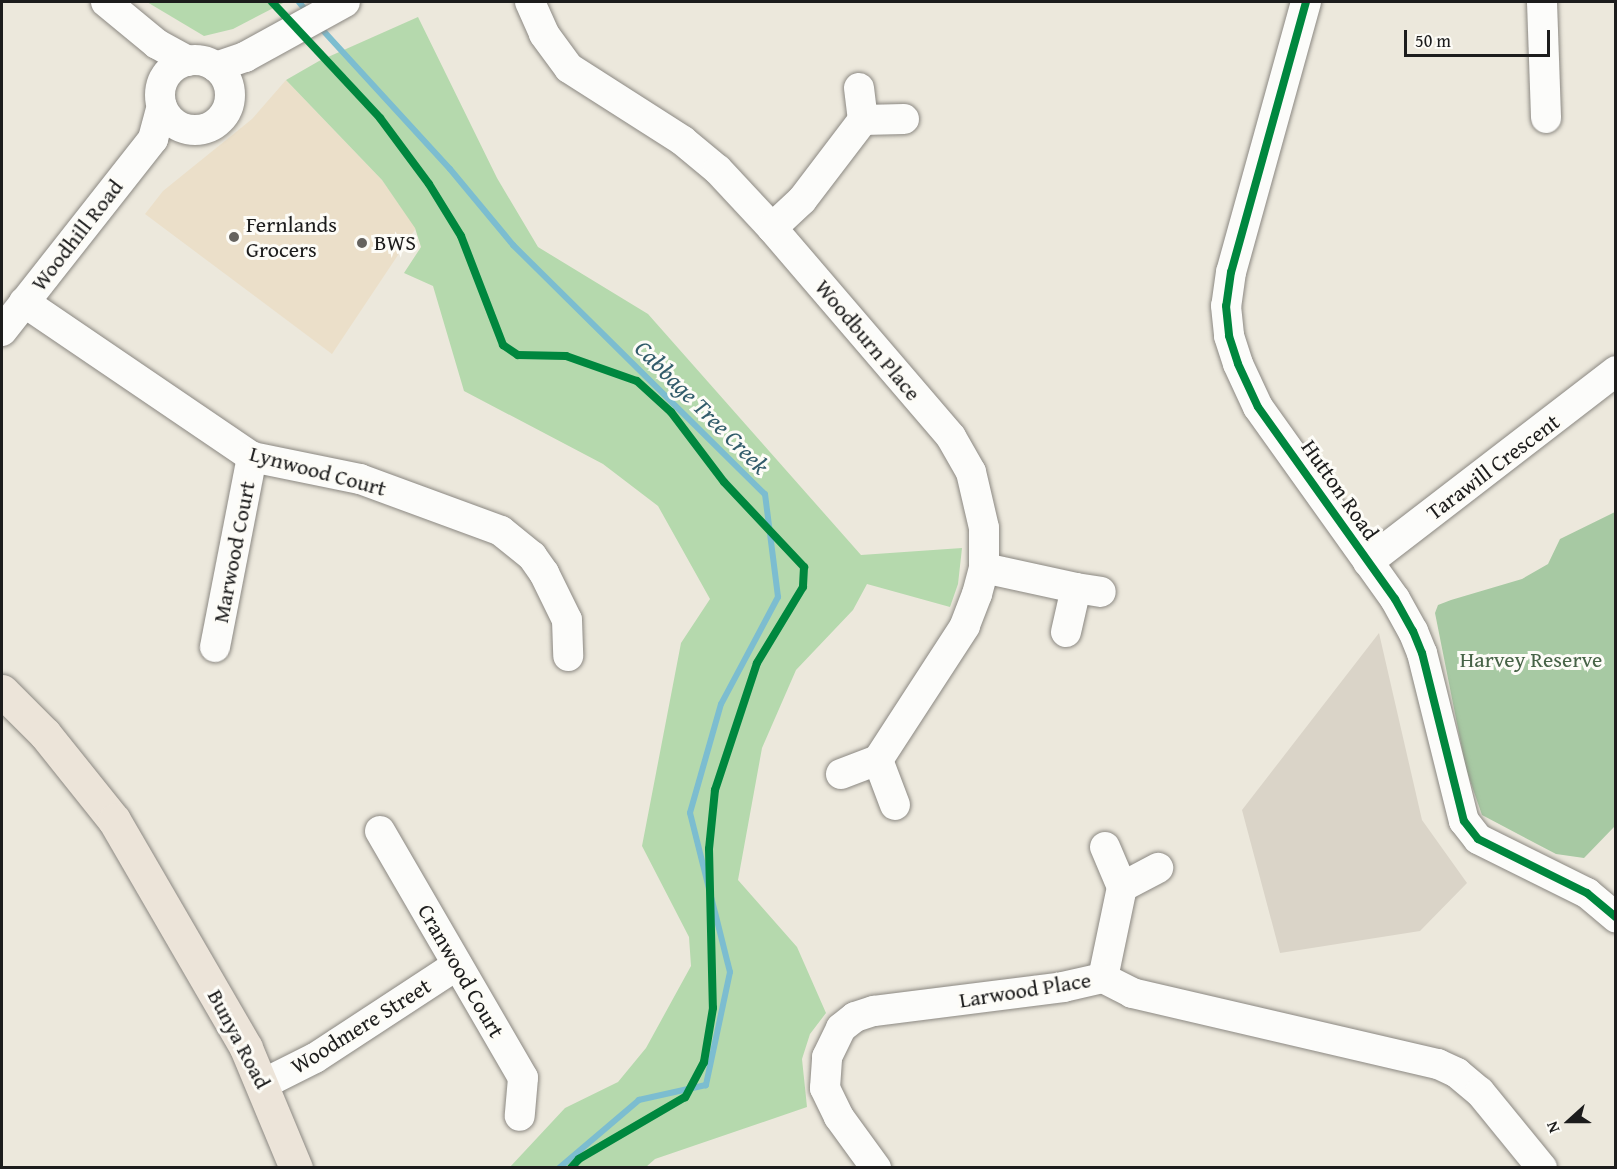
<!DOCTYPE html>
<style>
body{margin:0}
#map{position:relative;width:1617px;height:1169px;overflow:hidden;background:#ece8dc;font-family:"Gentium Book Plus",serif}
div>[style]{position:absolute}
.built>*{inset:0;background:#ebdfc9}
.industrial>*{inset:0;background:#dad4c8}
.green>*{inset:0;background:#b5d9ad}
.forest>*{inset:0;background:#a7c9a3}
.stream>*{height:6px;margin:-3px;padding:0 3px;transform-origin:3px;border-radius:3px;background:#7cbdd0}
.roads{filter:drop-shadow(0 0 2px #8b8882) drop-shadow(0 0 2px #8b8882)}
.minor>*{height:30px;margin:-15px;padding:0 15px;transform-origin:15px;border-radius:15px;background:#fcfcfa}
.minor>.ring{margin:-15px;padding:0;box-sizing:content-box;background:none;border:30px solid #fcfcfa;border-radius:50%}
.major>*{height:33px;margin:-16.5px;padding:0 16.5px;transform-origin:16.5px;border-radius:16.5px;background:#ece4d9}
.cycleway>*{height:8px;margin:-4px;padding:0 4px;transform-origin:4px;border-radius:4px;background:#00873e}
.dots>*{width:16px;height:16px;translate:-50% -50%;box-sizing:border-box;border:3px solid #fdfcf7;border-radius:50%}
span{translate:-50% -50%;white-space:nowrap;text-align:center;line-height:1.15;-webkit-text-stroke:6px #fdfcf7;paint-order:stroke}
.poi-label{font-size:22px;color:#1c1c1c}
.left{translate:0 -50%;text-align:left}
.street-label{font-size:22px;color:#1c1c1c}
.park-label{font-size:22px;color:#476347}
.water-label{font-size:24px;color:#325c6b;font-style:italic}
.frame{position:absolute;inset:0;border:3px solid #1c1c1c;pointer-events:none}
.north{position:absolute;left:1539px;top:1091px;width:60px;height:60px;-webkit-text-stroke:4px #fdfcf7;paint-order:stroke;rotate:249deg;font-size:16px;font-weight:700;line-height:24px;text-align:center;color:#1c1c1c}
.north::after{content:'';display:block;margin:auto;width:21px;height:27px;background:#1c1c1c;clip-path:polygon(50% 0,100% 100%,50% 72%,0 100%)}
.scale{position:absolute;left:1404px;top:30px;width:146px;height:27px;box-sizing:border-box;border:3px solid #1c1c1c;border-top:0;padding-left:8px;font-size:18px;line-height:21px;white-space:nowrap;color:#1c1c1c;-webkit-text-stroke:4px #fdfcf7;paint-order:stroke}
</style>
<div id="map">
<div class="built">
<i style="clip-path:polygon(286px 80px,382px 180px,416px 228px,332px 354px,145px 214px,163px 191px,252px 119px)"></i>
</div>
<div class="industrial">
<i style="clip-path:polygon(1379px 633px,1422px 820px,1467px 883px,1420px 931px,1280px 953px,1242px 810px)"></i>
</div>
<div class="green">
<i style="clip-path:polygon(147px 2px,285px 2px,233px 29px,204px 36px)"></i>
<i style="clip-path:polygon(418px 17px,497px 178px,538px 247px,648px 314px,861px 555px,962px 548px,958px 584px,950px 607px,867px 584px,853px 610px,796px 670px,762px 748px,738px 880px,797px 947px,826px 1013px,810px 1034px,802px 1059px,807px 1107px,655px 1159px,646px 1167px,510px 1167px,565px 1108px,618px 1082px,646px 1048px,691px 966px,689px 937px,642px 846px,681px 643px,710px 599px,658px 506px,603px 464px,464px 391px,433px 286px,404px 273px,421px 247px,415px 228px,382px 180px,286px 80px,319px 61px)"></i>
</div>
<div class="forest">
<i style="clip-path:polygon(1615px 512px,1615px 826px,1584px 858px,1556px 854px,1482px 815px,1466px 769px,1435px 613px,1438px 605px,1451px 600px,1522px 579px,1548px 564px,1560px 539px)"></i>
</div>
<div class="stream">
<i style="left:299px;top:2px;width:13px;rotate:51deg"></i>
<i style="left:318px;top:25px;width:195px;rotate:47.5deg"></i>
<i style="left:450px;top:169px;width:99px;rotate:50.3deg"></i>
<i style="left:513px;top:245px;width:354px;rotate:44.7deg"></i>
<i style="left:765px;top:494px;width:104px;rotate:82.8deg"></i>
<i style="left:778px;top:597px;width:121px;rotate:118deg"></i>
<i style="left:721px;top:704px;width:113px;rotate:105.9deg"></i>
<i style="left:690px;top:813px;width:164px;rotate:75.9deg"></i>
<i style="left:730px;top:972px;width:116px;rotate:102deg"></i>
<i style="left:706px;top:1085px;width:69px;rotate:167.4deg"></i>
<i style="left:639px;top:1100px;width:105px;rotate:139.6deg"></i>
</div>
<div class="roads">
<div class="minor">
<i style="left:106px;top:2px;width:66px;rotate:39.5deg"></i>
<i style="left:157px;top:44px;width:35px;rotate:29deg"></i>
<i style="left:530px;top:2px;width:35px;rotate:66deg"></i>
<i style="left:544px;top:34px;width:42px;rotate:53.7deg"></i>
<i style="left:569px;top:68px;width:135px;rotate:32.6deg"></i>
<i style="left:683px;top:141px;width:45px;rotate:39.6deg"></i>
<i style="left:718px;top:170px;width:79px;rotate:47deg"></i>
<i style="left:772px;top:228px;width:275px;rotate:49.4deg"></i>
<i style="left:951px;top:437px;width:40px;rotate:60.3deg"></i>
<i style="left:971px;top:472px;width:57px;rotate:76.9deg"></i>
<i style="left:984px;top:528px;width:40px;rotate:90deg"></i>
<i style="left:984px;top:568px;width:27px;rotate:105deg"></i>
<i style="left:977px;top:594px;width:34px;rotate:111deg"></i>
<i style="left:965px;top:626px;width:160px;rotate:123deg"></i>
<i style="left:1306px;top:2px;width:280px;rotate:105.5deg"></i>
<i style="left:1231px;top:272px;width:34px;rotate:98deg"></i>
<i style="left:1226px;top:306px;width:30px;rotate:84deg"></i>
<i style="left:1229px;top:336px;width:29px;rotate:72deg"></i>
<i style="left:1238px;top:364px;width:47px;rotate:65.1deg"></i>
<i style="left:1258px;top:407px;width:236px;rotate:54.5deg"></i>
<i style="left:1395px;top:599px;width:37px;rotate:61deg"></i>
<i style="left:1413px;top:631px;width:24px;rotate:68deg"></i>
<i style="left:1422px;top:653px;width:173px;rotate:76deg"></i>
<i style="left:1464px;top:821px;width:23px;rotate:52deg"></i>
<i style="left:1478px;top:839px;width:122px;rotate:26.4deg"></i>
<i style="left:1587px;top:893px;width:38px;rotate:40deg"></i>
<i style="left:1542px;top:2px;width:116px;rotate:88deg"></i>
<i class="ring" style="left:160px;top:60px;width:40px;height:40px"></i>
<i style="left:216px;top:67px;width:31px;rotate:-19deg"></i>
<i style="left:245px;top:57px;width:114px;rotate:-28.8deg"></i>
<i style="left:859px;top:88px;width:32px;rotate:83deg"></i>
<i style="left:863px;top:120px;width:41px;rotate:-1.4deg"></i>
<i style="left:772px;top:228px;width:41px;rotate:-43deg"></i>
<i style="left:802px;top:200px;width:101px;rotate:-52.7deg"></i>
<i style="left:24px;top:302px;width:276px;rotate:34.2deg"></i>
<i style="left:252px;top:457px;width:110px;rotate:11.5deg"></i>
<i style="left:360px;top:479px;width:150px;rotate:20.2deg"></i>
<i style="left:501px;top:531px;width:40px;rotate:39deg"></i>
<i style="left:532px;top:556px;width:21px;rotate:55deg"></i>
<i style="left:544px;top:573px;width:52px;rotate:63.9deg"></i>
<i style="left:567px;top:620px;width:36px;rotate:88deg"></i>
<i style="left:2px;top:331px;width:244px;rotate:-51.8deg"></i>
<i style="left:153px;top:139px;width:34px;rotate:-75deg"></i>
<i style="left:1368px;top:562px;width:313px;rotate:-37.6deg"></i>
<i style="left:984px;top:568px;width:94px;rotate:12.3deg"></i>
<i style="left:1066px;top:632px;width:45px;rotate:-77.2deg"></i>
<i style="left:1076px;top:588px;width:25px;rotate:9deg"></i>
<i style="left:215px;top:647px;width:194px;rotate:-79deg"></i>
<i style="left:841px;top:774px;width:40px;rotate:-21deg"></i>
<i style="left:878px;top:760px;width:48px;rotate:69.3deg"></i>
<i style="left:380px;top:831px;width:285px;rotate:59.9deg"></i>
<i style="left:523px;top:1078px;width:38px;rotate:95deg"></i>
<i style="left:1105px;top:847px;width:43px;rotate:67deg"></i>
<i style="left:1103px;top:978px;width:93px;rotate:-78.2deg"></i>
<i style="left:1122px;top:887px;width:41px;rotate:-27.8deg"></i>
<i style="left:263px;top:1084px;width:58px;rotate:-26.6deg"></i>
<i style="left:315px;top:1058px;width:170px;rotate:-33.2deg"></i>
<i style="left:876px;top:1168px;width:63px;rotate:-126deg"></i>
<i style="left:839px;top:1117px;width:32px;rotate:-116deg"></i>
<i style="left:825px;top:1088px;width:31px;rotate:-86deg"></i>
<i style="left:827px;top:1057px;width:32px;rotate:-64deg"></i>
<i style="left:841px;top:1028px;width:18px;rotate:-38deg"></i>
<i style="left:855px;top:1017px;width:20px;rotate:-18deg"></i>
<i style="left:874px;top:1011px;width:191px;rotate:-7.2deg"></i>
<i style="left:1063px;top:987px;width:41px;rotate:-12.7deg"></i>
<i style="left:1103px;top:978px;width:33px;rotate:27deg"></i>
<i style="left:1132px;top:993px;width:314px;rotate:13.1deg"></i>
<i style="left:1438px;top:1064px;width:21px;rotate:25deg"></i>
<i style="left:1457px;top:1073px;width:30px;rotate:40deg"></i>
<i style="left:1480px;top:1092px;width:98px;rotate:50.8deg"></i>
</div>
<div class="major">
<i style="left:2px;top:691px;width:61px;rotate:45deg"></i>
<i style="left:45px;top:734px;width:110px;rotate:51.3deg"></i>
<i style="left:114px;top:820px;width:263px;rotate:59.9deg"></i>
<i style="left:246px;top:1048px;width:130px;rotate:67.4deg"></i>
</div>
</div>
<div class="cycleway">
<i style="left:272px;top:2px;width:158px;rotate:47deg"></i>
<i style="left:380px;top:118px;width:82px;rotate:53.4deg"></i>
<i style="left:429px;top:184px;width:61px;rotate:58.4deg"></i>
<i style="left:461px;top:236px;width:117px;rotate:68.9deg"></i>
<i style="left:503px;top:345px;width:18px;rotate:34deg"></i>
<i style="left:518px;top:355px;width:48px;rotate:1.2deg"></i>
<i style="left:566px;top:356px;width:75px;rotate:19.4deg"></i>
<i style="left:637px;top:381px;width:46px;rotate:42.4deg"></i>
<i style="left:671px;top:412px;width:88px;rotate:52.9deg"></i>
<i style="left:724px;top:482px;width:117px;rotate:46.7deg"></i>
<i style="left:804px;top:567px;width:20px;rotate:93deg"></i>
<i style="left:803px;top:587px;width:89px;rotate:121.2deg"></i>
<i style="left:757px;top:663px;width:134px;rotate:108.3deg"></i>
<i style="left:715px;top:790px;width:59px;rotate:95.8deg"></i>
<i style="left:709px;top:849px;width:159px;rotate:88.6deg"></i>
<i style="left:713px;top:1008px;width:55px;rotate:99.5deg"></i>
<i style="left:704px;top:1062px;width:40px;rotate:118deg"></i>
<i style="left:685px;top:1097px;width:123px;rotate:149.7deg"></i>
<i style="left:579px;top:1159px;width:12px;rotate:132deg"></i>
<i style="left:1306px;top:2px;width:280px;rotate:105.5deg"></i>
<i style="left:1231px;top:272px;width:34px;rotate:98deg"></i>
<i style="left:1226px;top:306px;width:30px;rotate:84deg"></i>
<i style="left:1229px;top:336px;width:29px;rotate:72deg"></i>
<i style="left:1238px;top:364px;width:47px;rotate:65.1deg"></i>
<i style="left:1258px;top:407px;width:236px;rotate:54.5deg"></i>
<i style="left:1395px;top:599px;width:37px;rotate:61deg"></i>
<i style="left:1413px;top:631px;width:24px;rotate:68deg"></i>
<i style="left:1422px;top:653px;width:173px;rotate:76deg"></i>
<i style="left:1464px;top:821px;width:23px;rotate:52deg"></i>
<i style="left:1478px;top:839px;width:122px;rotate:26.4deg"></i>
<i style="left:1587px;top:893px;width:38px;rotate:40deg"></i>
</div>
<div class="dots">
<i style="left:234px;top:237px;background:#65635f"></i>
<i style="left:362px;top:243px;background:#65635f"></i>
</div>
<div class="poi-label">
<span class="left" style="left:246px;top:237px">Fernlands<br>Grocers</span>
<span class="left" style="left:374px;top:243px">BWS</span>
</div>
<div class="street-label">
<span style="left:77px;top:235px;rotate:-52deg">Woodhill Road</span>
<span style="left:868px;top:340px;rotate:50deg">Woodburn Place</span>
<span style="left:1493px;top:467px;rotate:-37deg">Tarawill Crescent</span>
<span style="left:318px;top:471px;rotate:15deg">Lynwood Court</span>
<span style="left:1340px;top:490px;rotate:55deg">Hutton Road</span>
<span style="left:234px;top:552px;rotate:-79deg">Marwood Court</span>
<span style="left:461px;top:971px;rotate:60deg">Cranwood Court</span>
<span style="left:1025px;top:990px;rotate:-9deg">Larwood Place</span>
<span style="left:361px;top:1026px;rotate:-32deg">Woodmere Street</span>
<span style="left:239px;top:1039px;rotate:62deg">Bunya Road</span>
</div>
<div class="park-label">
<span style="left:1531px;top:660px">Harvey Reserve</span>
</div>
<div class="water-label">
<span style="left:702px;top:407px;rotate:45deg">Cabbage Tree Creek</span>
</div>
<div class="frame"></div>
<div class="north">N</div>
<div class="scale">50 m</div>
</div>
